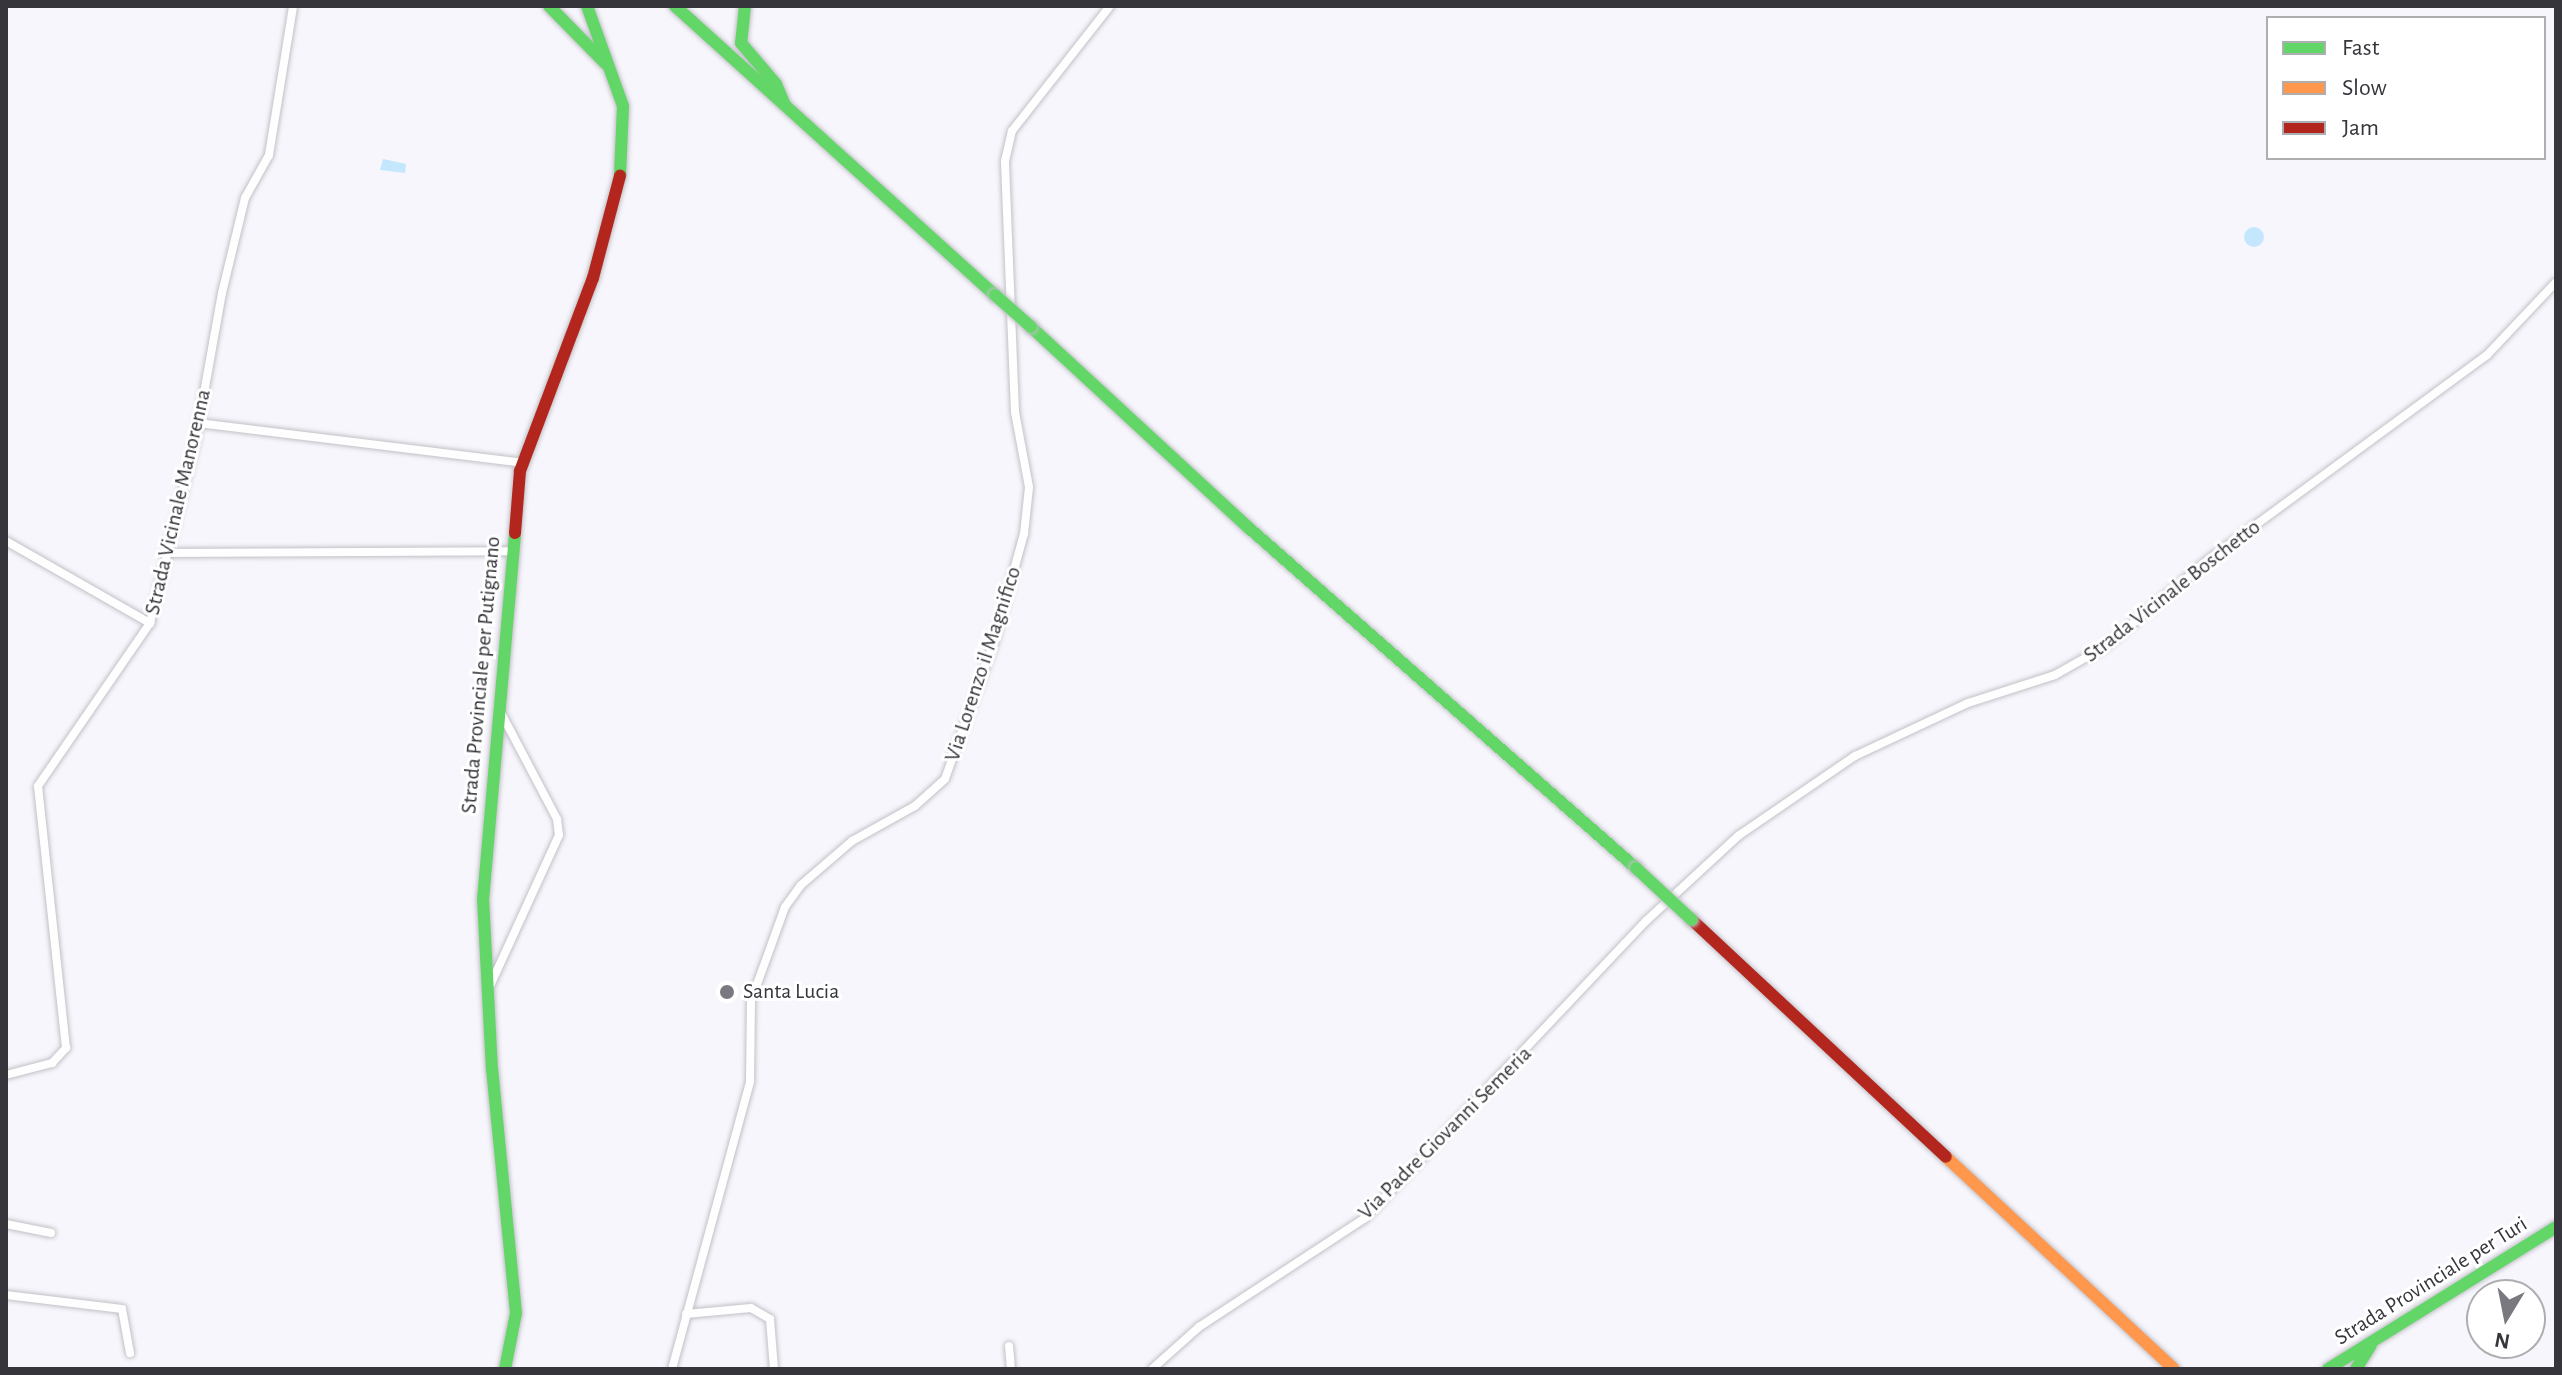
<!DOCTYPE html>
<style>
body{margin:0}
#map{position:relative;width:2562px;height:1375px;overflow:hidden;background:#f7f6fc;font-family:"Alegreya Sans",sans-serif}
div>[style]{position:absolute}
.water>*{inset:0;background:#c5e7fd}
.round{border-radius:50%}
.roads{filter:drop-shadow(0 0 2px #c2c1c7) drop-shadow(0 0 2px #c2c1c7)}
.street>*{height:8px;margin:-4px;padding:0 4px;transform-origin:4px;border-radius:4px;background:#fefeff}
.fast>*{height:12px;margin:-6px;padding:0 6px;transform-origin:6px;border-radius:6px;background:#63d668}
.slow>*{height:12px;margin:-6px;padding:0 6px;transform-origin:6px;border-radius:6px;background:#ff974d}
.jam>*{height:12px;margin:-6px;padding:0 6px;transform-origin:6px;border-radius:6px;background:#b3261e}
.bridges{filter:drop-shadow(0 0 2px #c2c1c7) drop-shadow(0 0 2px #c2c1c7)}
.fast-bridge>*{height:12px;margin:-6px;padding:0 6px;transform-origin:6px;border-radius:6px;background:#63d668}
.dots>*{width:22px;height:22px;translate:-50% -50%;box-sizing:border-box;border:4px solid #fff;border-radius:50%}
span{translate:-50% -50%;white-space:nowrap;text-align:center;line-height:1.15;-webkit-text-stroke:6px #fff;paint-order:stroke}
.street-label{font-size:22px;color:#35353b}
.poi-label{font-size:22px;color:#35353b}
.left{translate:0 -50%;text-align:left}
.frame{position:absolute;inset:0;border:8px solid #35353b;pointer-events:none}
.legend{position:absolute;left:2266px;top:16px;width:280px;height:144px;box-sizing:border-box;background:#fff;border:2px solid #aeaeb1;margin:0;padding:10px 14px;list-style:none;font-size:24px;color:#35353b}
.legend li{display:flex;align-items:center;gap:16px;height:40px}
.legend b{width:40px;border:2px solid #aeaeb1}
.north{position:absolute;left:2466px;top:1279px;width:80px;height:80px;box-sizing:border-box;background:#fff;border:2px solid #aeaeb1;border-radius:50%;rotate:190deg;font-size:22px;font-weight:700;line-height:32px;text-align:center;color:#35353b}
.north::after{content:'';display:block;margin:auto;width:28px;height:36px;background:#79797f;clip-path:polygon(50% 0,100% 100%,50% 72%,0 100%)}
</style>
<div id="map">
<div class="water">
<i style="clip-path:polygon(383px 159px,406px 164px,405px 173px,380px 170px)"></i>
<i class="round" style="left:2244px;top:227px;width:20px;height:20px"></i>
</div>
<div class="roads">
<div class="street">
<i style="left:198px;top:423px;width:327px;rotate:7deg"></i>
<i style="left:6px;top:541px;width:166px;rotate:29.7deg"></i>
<i style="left:169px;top:553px;width:341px;rotate:-0.3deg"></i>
<i style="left:489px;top:988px;width:168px;rotate:-65.4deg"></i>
<i style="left:559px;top:835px;width:16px;rotate:-97deg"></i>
<i style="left:557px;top:819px;width:122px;rotate:-117.8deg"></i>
<i style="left:6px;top:1075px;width:48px;rotate:-14.6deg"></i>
<i style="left:52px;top:1063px;width:21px;rotate:-47deg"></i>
<i style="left:66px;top:1048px;width:263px;rotate:-96.1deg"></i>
<i style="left:38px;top:786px;width:198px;rotate:-55.5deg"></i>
<i style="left:150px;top:623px;width:186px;rotate:-76deg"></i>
<i style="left:195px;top:443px;width:152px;rotate:-79.8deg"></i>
<i style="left:222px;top:293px;width:98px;rotate:-76.4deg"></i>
<i style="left:245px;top:198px;width:49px;rotate:-60.8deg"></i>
<i style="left:269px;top:155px;width:151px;rotate:-80.8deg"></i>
<i style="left:6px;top:1224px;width:46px;rotate:11.3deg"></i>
<i style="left:6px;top:1295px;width:117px;rotate:6.9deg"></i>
<i style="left:122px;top:1309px;width:45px;rotate:79.7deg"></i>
<i style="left:686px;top:1314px;width:65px;rotate:-5.3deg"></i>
<i style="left:751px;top:1308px;width:22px;rotate:30deg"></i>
<i style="left:770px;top:1319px;width:50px;rotate:85.4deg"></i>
<i style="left:1009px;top:1346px;width:23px;rotate:85deg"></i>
<i style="left:672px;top:1369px;width:298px;rotate:-74.8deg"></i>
<i style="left:750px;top:1081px;width:80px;rotate:-89.3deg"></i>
<i style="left:751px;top:1001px;width:100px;rotate:-70.1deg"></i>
<i style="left:785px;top:907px;width:27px;rotate:-54deg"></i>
<i style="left:801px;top:885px;width:67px;rotate:-40.8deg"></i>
<i style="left:852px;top:841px;width:72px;rotate:-29.1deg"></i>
<i style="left:915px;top:806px;width:40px;rotate:-42deg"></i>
<i style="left:945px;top:779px;width:149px;rotate:-70.3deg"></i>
<i style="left:995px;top:639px;width:109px;rotate:-74.6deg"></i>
<i style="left:1024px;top:534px;width:47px;rotate:-83.9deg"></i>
<i style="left:1029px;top:487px;width:76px;rotate:-100.6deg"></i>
<i style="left:1015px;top:412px;width:251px;rotate:-92.3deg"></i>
<i style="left:1005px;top:161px;width:31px;rotate:-77deg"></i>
<i style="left:1012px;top:131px;width:159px;rotate:-51.9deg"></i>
<i style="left:1152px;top:1369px;width:63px;rotate:-41.8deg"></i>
<i style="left:1199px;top:1327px;width:199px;rotate:-33.3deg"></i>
<i style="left:1365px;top:1218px;width:409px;rotate:-46.6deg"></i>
<i style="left:1646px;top:921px;width:125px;rotate:-42.7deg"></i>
<i style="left:1738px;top:836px;width:142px;rotate:-34.4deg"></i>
<i style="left:1855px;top:756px;width:125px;rotate:-25.1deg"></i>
<i style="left:1968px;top:703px;width:91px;rotate:-17.8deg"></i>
<i style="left:2055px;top:675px;width:59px;rotate:-29.6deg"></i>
<i style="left:2106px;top:646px;width:133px;rotate:-40.1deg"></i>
<i style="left:2208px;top:560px;width:346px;rotate:-36.3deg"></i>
<i style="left:2487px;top:355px;width:100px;rotate:-46.6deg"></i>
</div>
<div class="fast">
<i style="left:549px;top:6px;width:81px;rotate:45.5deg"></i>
<i style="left:587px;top:6px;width:106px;rotate:70.2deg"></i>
<i style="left:623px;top:106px;width:70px;rotate:92.5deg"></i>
<i style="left:675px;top:6px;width:431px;rotate:42.1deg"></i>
<i style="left:745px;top:6px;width:37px;rotate:96deg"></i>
<i style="left:741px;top:43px;width:54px;rotate:49.5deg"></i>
<i style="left:776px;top:84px;width:21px;rotate:67deg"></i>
<i style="left:1031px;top:327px;width:297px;rotate:42.7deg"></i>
<i style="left:1249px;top:528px;width:515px;rotate:41.3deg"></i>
<i style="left:505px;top:1369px;width:57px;rotate:-78.9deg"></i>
<i style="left:516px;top:1313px;width:244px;rotate:-95.6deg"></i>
<i style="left:492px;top:1070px;width:170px;rotate:-93deg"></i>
<i style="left:483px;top:900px;width:368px;rotate:-85deg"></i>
<i style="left:2328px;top:1369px;width:269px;rotate:-31.9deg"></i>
<i style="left:2356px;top:1369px;width:28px;rotate:-58deg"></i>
</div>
<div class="slow">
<i style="left:1946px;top:1157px;width:311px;rotate:42.9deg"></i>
</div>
<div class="jam">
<i style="left:515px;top:533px;width:62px;rotate:-85.4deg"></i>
<i style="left:520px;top:471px;width:206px;rotate:-69.3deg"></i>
<i style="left:593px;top:278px;width:106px;rotate:-75.2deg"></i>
<i style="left:1692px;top:920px;width:347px;rotate:43deg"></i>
</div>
</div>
<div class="bridges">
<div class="fast-bridge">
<i style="left:995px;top:295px;width:48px;rotate:41.6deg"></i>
<i style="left:1636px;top:868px;width:76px;rotate:42.9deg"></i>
</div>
</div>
<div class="dots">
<i style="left:727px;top:992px;background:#79797f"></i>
</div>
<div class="street-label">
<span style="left:178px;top:502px;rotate:-77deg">Strada Vicinale Manorenna</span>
<span style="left:2172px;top:591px;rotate:-38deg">Strada Vicinale Boschetto</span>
<span style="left:983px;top:664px;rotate:-72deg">Via Lorenzo il Magnifico</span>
<span style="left:481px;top:675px;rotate:-85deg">Strada Provinciale per Putignano</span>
<span style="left:1445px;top:1133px;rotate:-45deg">Via Padre Giovanni Semeria</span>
<span style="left:2431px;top:1281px;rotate:-32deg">Strada Provinciale per Turi</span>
</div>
<div class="poi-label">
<span class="left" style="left:743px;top:992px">Santa Lucia</span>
</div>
<div class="frame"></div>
<ul class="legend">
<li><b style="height:10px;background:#63d668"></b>Fast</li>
<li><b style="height:10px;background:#ff974d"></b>Slow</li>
<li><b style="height:10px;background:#b3261e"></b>Jam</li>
</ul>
<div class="north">N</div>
</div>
